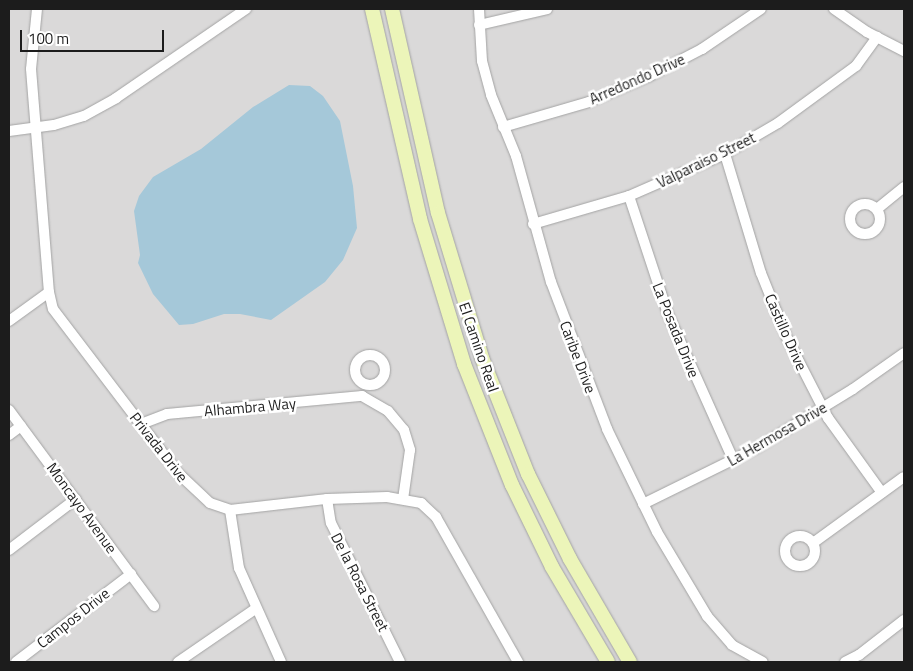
<!DOCTYPE html>
<style>
body{margin:0}
#map{position:relative;width:913px;height:671px;overflow:hidden;background:#edebe3;font-family:"Titillium Web",sans-serif}
div>[style]{position:absolute}
.residential>*{inset:0;background:#dad9d9}
.water>*{inset:0;background:#a5c8d9}
.roads{filter:drop-shadow(0 0 1px #a3a3a3) drop-shadow(0 0 1px #a3a3a3)}
.street>*{height:10px;margin:-5px;padding:0 5px;transform-origin:5px;border-radius:5px;background:#fff}
.street>.ring{margin:-5px;padding:0;box-sizing:content-box;background:none;border:10px solid #fff;border-radius:50%}
.secondary>*{height:14px;margin:-7px;padding:0 7px;transform-origin:7px;border-radius:7px;background:#ecf5b9}
span{translate:-50% -50%;white-space:nowrap;text-align:center;line-height:1.15;-webkit-text-stroke:5px #fff;paint-order:stroke}
.street-label{font-size:15px;color:#1c1c1c}
.frame{position:absolute;inset:0;border:10px solid #1c1c1c;pointer-events:none}
.scale{position:absolute;left:20px;top:30px;width:144px;height:22px;box-sizing:border-box;border:2px solid #1c1c1c;border-top:0;padding-left:6px;font-size:15px;line-height:18px;white-space:nowrap;color:#1c1c1c;-webkit-text-stroke:4px #fff;paint-order:stroke}
</style>
<div id="map">
<div class="residential">
<i style="clip-path:polygon(9px 9px,904px 9px,904px 662px,9px 662px)"></i>
</div>
<div class="water">
<i style="clip-path:polygon(289px 85px,310px 86px,323px 96px,340px 121px,353px 186px,357px 228px,343px 260px,325px 282px,271px 320px,240px 314px,224px 314px,193px 324px,179px 325px,153px 294px,138px 263px,140px 255px,134px 211px,139px 196px,153px 177px,201px 149px,253px 107px)"></i>
</div>
<div class="roads">
<div class="street">
<i style="left:37px;top:9px;width:60px;rotate:95.7deg"></i>
<i style="left:31px;top:69px;width:224px;rotate:85.4deg"></i>
<i style="left:49px;top:292px;width:17px;rotate:77deg"></i>
<i style="left:53px;top:309px;width:206px;rotate:52.7deg"></i>
<i style="left:178px;top:473px;width:44px;rotate:43.2deg"></i>
<i style="left:210px;top:503px;width:21px;rotate:19deg"></i>
<i style="left:230px;top:510px;width:98px;rotate:-6.5deg"></i>
<i style="left:327px;top:499px;width:60px;rotate:-1.9deg"></i>
<i style="left:387px;top:497px;width:35px;rotate:10deg"></i>
<i style="left:421px;top:503px;width:21px;rotate:43deg"></i>
<i style="left:436px;top:517px;width:167px;rotate:60.5deg"></i>
<i style="left:479px;top:9px;width:52px;rotate:86.7deg"></i>
<i style="left:482px;top:61px;width:35px;rotate:75deg"></i>
<i style="left:491px;top:95px;width:66px;rotate:67.7deg"></i>
<i style="left:516px;top:156px;width:131px;rotate:74.5deg"></i>
<i style="left:551px;top:282px;width:157px;rotate:69.1deg"></i>
<i style="left:607px;top:429px;width:114px;rotate:64.1deg"></i>
<i style="left:657px;top:532px;width:98px;rotate:59.2deg"></i>
<i style="left:707px;top:616px;width:38px;rotate:49deg"></i>
<i style="left:732px;top:645px;width:35px;rotate:29deg"></i>
<i style="left:834px;top:9px;width:40px;rotate:34.9deg"></i>
<i style="left:867px;top:32px;width:42px;rotate:27.2deg"></i>
<i style="left:479px;top:25px;width:70px;rotate:-13.2deg"></i>
<i style="left:503px;top:127px;width:90px;rotate:-16.2deg"></i>
<i style="left:589px;top:102px;width:64px;rotate:-23deg"></i>
<i style="left:648px;top:77px;width:61px;rotate:-27.4deg"></i>
<i style="left:702px;top:49px;width:71px;rotate:-34.1deg"></i>
<i style="left:9px;top:131px;width:45px;rotate:-7.6deg"></i>
<i style="left:54px;top:125px;width:31px;rotate:-17deg"></i>
<i style="left:84px;top:116px;width:37px;rotate:-29deg"></i>
<i style="left:116px;top:98px;width:158px;rotate:-34.4deg"></i>
<i style="left:725px;top:154px;width:124px;rotate:73.2deg"></i>
<i style="left:761px;top:273px;width:72px;rotate:68.1deg"></i>
<i style="left:788px;top:340px;width:88px;rotate:62.9deg"></i>
<i style="left:828px;top:418px;width:92px;rotate:54.2deg"></i>
<i style="left:629px;top:196px;width:124px;rotate:71.7deg"></i>
<i style="left:668px;top:314px;width:159px;rotate:65.9deg"></i>
<i class="ring" style="left:850px;top:204px;width:20px;height:20px"></i>
<i style="left:877px;top:209px;width:35px;rotate:-39deg"></i>
<i style="left:533px;top:224px;width:100px;rotate:-16.3deg"></i>
<i style="left:629px;top:196px;width:105px;rotate:-23.6deg"></i>
<i style="left:725px;top:154px;width:61px;rotate:-30.3deg"></i>
<i style="left:778px;top:123px;width:97px;rotate:-36.2deg"></i>
<i style="left:856px;top:66px;width:36px;rotate:-54deg"></i>
<i style="left:9px;top:321px;width:49px;rotate:-35.9deg"></i>
<i class="ring" style="left:355px;top:355px;width:20px;height:20px"></i>
<i style="left:9px;top:410px;width:244px;rotate:53.5deg"></i>
<i style="left:141px;top:424px;width:28px;rotate:-21deg"></i>
<i style="left:167px;top:414px;width:196px;rotate:-5.3deg"></i>
<i style="left:362px;top:396px;width:30px;rotate:30deg"></i>
<i style="left:388px;top:411px;width:25px;rotate:50deg"></i>
<i style="left:404px;top:430px;width:21px;rotate:73deg"></i>
<i style="left:410px;top:450px;width:49px;rotate:98.1deg"></i>
<i style="left:9px;top:435px;width:15px;rotate:-37deg"></i>
<i style="left:327px;top:499px;width:24px;rotate:81deg"></i>
<i style="left:331px;top:523px;width:155px;rotate:63.6deg"></i>
<i style="left:643px;top:504px;width:125px;rotate:-26.2deg"></i>
<i style="left:755px;top:449px;width:115px;rotate:-31.5deg"></i>
<i style="left:853px;top:389px;width:62px;rotate:-35.2deg"></i>
<i style="left:230px;top:510px;width:59px;rotate:81.2deg"></i>
<i style="left:239px;top:568px;width:103px;rotate:65.9deg"></i>
<i class="ring" style="left:785px;top:536px;width:20px;height:20px"></i>
<i style="left:813px;top:543px;width:112px;rotate:-36deg"></i>
<i style="left:9px;top:550px;width:84px;rotate:-37.3deg"></i>
<i style="left:16px;top:662px;width:145px;rotate:-37.4deg"></i>
<i style="left:178px;top:662px;width:93px;rotate:-34.5deg"></i>
<i style="left:845px;top:662px;width:16px;rotate:-27deg"></i>
<i style="left:859px;top:655px;width:57px;rotate:-37.9deg"></i>
</div>
<div class="secondary">
<i style="left:372px;top:9px;width:215px;rotate:77.1deg"></i>
<i style="left:420px;top:219px;width:152px;rotate:73.1deg"></i>
<i style="left:464px;top:364px;width:130px;rotate:68.4deg"></i>
<i style="left:512px;top:485px;width:91px;rotate:64deg"></i>
<i style="left:552px;top:567px;width:110px;rotate:59.5deg"></i>
<i style="left:392px;top:9px;width:209px;rotate:77.3deg"></i>
<i style="left:438px;top:213px;width:152px;rotate:73.1deg"></i>
<i style="left:482px;top:358px;width:125px;rotate:68.4deg"></i>
<i style="left:528px;top:474px;width:95px;rotate:63.7deg"></i>
<i style="left:570px;top:559px;width:119px;rotate:59.8deg"></i>
</div>
</div>
<div class="street-label">
<span style="left:637px;top:79px;rotate:-24deg">Arredondo Drive</span>
<span style="left:706px;top:160px;rotate:-26deg">Valparaiso Street</span>
<span style="left:676px;top:330px;rotate:68deg">La Posada Drive</span>
<span style="left:786px;top:332px;rotate:66deg">Castillo Drive</span>
<span style="left:479px;top:347px;rotate:71deg">El Camino Real</span>
<span style="left:578px;top:357px;rotate:69deg">Caribe Drive</span>
<span style="left:250px;top:407px;rotate:-5deg">Alhambra Way</span>
<span style="left:777px;top:434px;rotate:-30deg">La Hermosa Drive</span>
<span style="left:159px;top:447px;rotate:52deg">Privada Drive</span>
<span style="left:82px;top:508px;rotate:54deg">Moncayo Avenue</span>
<span style="left:360px;top:582px;rotate:63deg">De la Rosa Street</span>
<span style="left:73px;top:618px;rotate:-38deg">Campos Drive</span>
</div>
<div class="frame"></div>
<div class="scale">100 m</div>
</div>
